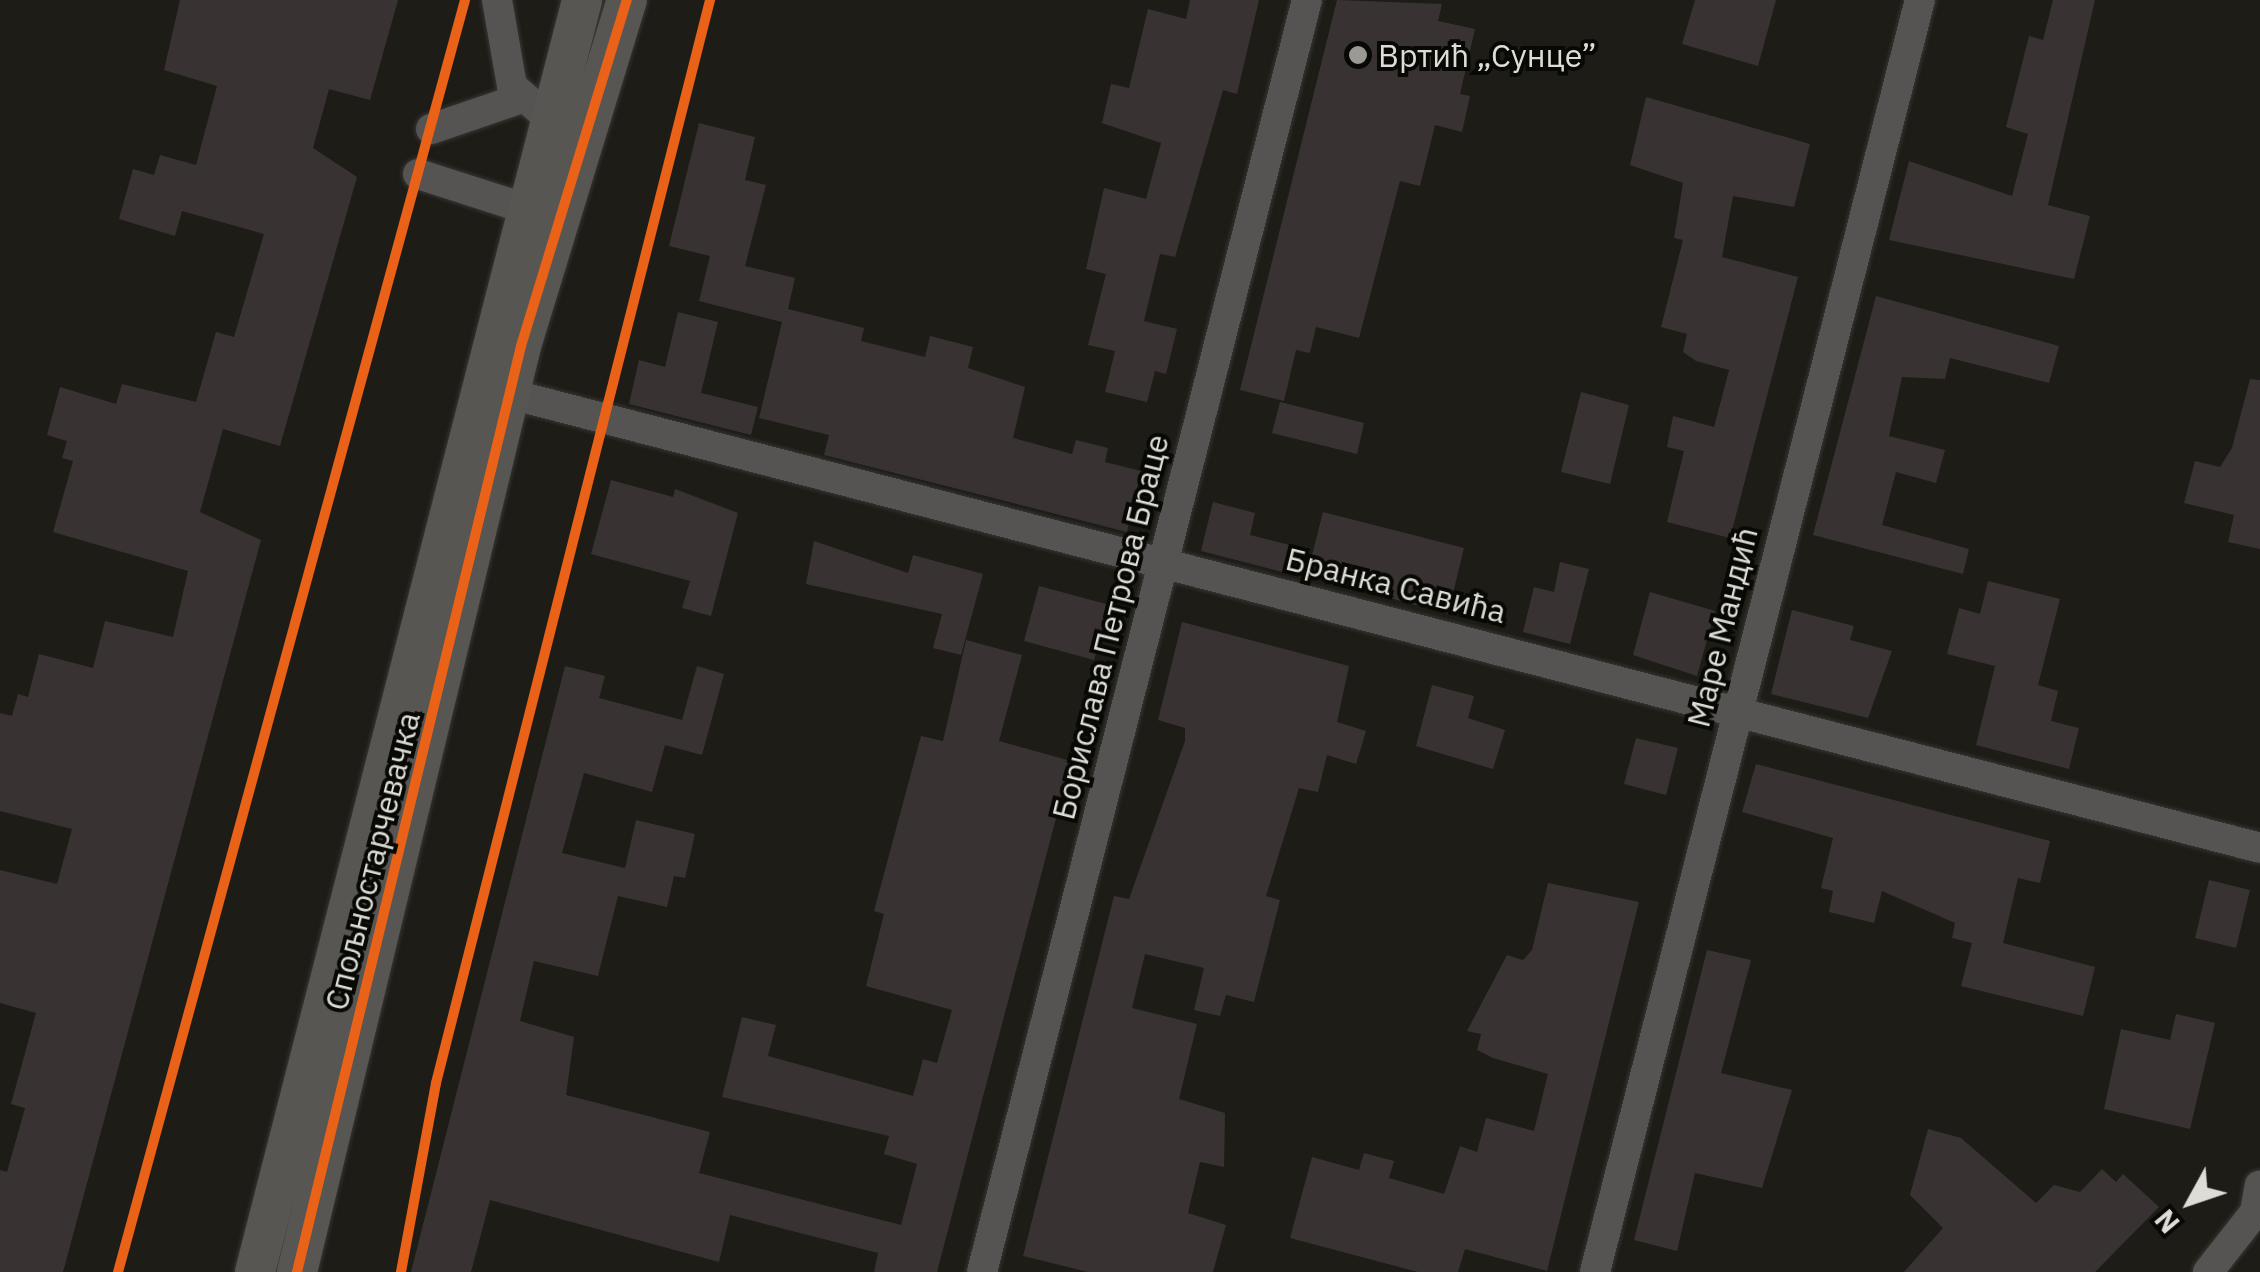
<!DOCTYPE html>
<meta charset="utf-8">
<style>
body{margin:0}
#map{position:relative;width:2260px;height:1272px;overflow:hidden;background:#1d1c17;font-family:"IBM Plex Sans",sans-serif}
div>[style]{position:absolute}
.building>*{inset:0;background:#383332}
.roads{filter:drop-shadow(0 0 2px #373633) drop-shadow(0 0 2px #373633)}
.street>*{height:30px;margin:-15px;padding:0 15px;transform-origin:15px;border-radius:15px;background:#555452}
.secondary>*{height:40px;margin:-20px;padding:0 20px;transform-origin:20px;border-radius:20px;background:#575653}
.cycleway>*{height:10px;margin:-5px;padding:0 5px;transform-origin:5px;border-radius:5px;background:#ea6118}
.dots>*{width:28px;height:28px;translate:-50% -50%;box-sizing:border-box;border:5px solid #080805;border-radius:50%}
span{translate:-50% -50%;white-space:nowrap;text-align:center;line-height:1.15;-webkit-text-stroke:8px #080805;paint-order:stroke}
.poi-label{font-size:32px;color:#dddcd6}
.left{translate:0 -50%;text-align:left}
.street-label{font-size:32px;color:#dddcd6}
.north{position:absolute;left:2140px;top:1152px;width:100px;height:100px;-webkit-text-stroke:8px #080805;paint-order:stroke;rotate:230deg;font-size:28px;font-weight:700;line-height:40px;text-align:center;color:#dddcd6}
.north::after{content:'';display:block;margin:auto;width:35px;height:45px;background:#dddcd6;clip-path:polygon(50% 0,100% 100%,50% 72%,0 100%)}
</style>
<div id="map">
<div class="building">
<i style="clip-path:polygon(180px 0,398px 0,370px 100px,329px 89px,313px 148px,357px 177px,280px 446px,223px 429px,200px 512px,261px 540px,63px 1272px,0 1272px,0 1170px,7px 1172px,25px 1108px,11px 1104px,36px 1013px,0 1003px,0 870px,57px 884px,72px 829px,0 811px,0 713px,12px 716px,18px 694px,28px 697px,39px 654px,93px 668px,105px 621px,173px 637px,188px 571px,53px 532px,73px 461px,62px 458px,67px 441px,47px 435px,60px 387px,116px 404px,122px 384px,196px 402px,216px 332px,234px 337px,264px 234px,182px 211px,175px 236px,119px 219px,133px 169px,154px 175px,160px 155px,196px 165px,217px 86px,164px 70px)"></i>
<i style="clip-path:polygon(1190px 0,1259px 0,1237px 94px,1223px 90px,1175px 257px,1160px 254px,1144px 321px,1177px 329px,1166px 374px,1155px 371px,1147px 402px,1105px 392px,1115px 351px,1088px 345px,1106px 274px,1086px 269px,1104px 188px,1146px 199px,1161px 143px,1102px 123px,1111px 84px,1129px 88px,1148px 9px,1186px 19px)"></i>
<i style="clip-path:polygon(1337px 0,1442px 4px,1438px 21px,1475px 29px,1460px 94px,1470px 96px,1462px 132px,1435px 125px,1420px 186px,1400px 181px,1359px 338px,1316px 327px,1310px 353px,1296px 350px,1284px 401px,1240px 390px)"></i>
<i style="clip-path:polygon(1695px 0,1776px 0,1758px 66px,1682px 44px)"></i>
<i style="clip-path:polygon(2053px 0,2095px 0,2048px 205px,2090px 216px,2074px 279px,1889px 240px,1909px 161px,2012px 196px,2028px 134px,2006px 127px,2029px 36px,2043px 40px)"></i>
<i style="clip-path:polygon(1646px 97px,1810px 144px,1794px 207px,1733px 196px,1722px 257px,1798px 277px,1730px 538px,1667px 522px,1684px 451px,1667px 447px,1673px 416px,1714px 427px,1729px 370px,1696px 361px,1683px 352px,1687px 334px,1661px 327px,1683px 240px,1674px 238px,1683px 183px,1630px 165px)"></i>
<i style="clip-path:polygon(699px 123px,755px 137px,745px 180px,766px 185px,745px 266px,795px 278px,788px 309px,864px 328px,861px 341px,925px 357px,930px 336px,973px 347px,968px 368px,1025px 387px,1013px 438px,1072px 454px,1076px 440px,1108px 448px,1105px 462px,1141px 471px,1127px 532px,824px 455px,829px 435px,759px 418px,782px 322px,699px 301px,710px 256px,669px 246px)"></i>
<i style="clip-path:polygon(1876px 296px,2059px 346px,2049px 383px,1950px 358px,1945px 379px,1902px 377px,1889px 436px,1945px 450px,1936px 483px,1896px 472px,1882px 525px,1969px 549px,1963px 574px,1813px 535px)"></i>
<i style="clip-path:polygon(678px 312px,718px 322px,701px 393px,758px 407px,751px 435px,629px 404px,639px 360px,665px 367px)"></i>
<i style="clip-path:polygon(2250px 379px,2260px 380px,2260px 549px,2228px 542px,2234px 515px,2184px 503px,2195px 461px,2220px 467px,2232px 448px)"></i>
<i style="clip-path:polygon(1581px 392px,1629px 405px,1610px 484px,1561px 472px)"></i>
<i style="clip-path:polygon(1280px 402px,1364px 423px,1357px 454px,1272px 433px)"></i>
<i style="clip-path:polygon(611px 480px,673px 497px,675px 489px,738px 513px,711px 616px,682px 608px,690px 581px,591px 554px)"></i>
<i style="clip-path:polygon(1213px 502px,1255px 513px,1250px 535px,1301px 548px,1294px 575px,1201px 551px)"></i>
<i style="clip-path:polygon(1323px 512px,1464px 548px,1448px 614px,1307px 575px)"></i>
<i style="clip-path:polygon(814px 541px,908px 573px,913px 555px,983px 574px,961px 655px,933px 648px,942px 614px,806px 584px)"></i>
<i style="clip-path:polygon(1560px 562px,1589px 569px,1570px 644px,1523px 632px,1534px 587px,1554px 592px)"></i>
<i style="clip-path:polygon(1988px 581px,2060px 599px,2038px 685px,2058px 691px,2051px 721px,2079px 728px,2069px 769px,1976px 745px,1995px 666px,1947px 654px,1959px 608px,1980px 614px)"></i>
<i style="clip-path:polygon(1039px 586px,1110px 605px,1094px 660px,1024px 641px)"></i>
<i style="clip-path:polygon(1650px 592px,1715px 611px,1697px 676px,1633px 655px)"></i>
<i style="clip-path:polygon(1792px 610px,1854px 626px,1850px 640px,1892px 651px,1868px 718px,1771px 694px)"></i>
<i style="clip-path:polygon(1182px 622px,1349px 666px,1337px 722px,1366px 731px,1356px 764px,1327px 755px,1318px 792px,1299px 788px,1266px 896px,1280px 900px,1254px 1002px,1226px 995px,1220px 1016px,1194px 1010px,1204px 968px,1145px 954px,1132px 1008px,1197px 1024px,1179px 1099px,1225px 1113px,1224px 1167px,1200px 1162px,1188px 1213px,1226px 1225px,1213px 1272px,1088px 1272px,1023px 1256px,1114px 896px,1129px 899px,1185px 741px,1185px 728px,1158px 720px)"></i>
<i style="clip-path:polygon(966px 640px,1022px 655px,999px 741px,1071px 761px,937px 1272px,874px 1272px,878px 1253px,730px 1215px,719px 1262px,490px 1200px,471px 1272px,411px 1272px,565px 666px,605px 676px,599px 698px,682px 720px,697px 666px,724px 674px,702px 755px,665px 745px,652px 792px,584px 773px,562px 853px,625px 868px,636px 820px,695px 834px,685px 878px,674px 876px,667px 907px,618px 896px,598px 976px,534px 961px,520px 1021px,574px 1037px,566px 1095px,710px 1132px,699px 1173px,901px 1225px,917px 1164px,884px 1154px,889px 1136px,722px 1097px,742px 1017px,776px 1025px,768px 1056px,913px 1096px,923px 1059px,937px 1063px,952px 1010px,866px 986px,884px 914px,874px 911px,921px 736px,943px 741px)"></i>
<i style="clip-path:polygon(1432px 685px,1474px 696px,1468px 718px,1505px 730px,1493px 769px,1416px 746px)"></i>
<i style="clip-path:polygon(1636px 738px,1678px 748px,1666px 795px,1624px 784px)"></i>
<i style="clip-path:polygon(1756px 764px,2050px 841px,2040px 883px,2018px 878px,2003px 943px,2095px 967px,2083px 1016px,1961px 986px,1972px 943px,1952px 938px,1955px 923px,1882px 891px,1874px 923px,1829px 912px,1833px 891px,1821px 888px,1833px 838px,1742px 812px)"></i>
<i style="clip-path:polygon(2209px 880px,2250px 890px,2236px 948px,2195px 938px)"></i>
<i style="clip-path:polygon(1548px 883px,1639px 902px,1547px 1271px,1465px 1249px,1458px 1272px,1418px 1272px,1290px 1238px,1312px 1157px,1359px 1170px,1364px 1153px,1394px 1161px,1389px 1178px,1444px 1194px,1460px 1146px,1477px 1152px,1486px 1118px,1534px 1131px,1548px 1074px,1493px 1058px,1477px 1050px,1481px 1034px,1467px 1031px,1507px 955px,1523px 960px,1532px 950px)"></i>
<i style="clip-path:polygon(1707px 950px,1751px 960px,1721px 1073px,1792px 1090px,1762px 1188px,1695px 1173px,1677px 1251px,1634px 1240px)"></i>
<i style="clip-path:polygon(2176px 1014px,2215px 1023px,2190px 1129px,2104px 1109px,2121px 1029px,2170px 1040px)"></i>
<i style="clip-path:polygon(1928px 1129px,1961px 1138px,2036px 1203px,2054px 1185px,2080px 1192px,2102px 1169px,2116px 1182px,2123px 1174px,2159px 1207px,2095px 1272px,1904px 1272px,1943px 1228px,1910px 1195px)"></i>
</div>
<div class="roads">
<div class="street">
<i style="left:497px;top:0;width:87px;rotate:80.1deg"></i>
<i style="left:512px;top:86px;width:52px;rotate:41.1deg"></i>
<i style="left:431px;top:129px;width:93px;rotate:-18.8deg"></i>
<i style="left:418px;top:174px;width:114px;rotate:17.8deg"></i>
<i style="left:514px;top:395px;width:1804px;rotate:14.54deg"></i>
<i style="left:982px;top:1272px;width:1313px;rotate:-75.67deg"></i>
<i style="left:1595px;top:1272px;width:1313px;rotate:-75.67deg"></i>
<i style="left:2208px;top:1272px;width:76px;rotate:-51.9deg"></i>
<i style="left:2255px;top:1212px;width:27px;rotate:-80deg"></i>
</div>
<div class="secondary">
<i style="left:255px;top:1272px;width:1313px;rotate:-75.58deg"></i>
<i style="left:297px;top:1272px;width:953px;rotate:-76.4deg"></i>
<i style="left:521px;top:346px;width:362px;rotate:-73deg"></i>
</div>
</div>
<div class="cycleway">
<i style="left:118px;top:1272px;width:1318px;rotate:-74.74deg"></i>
<i style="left:297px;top:1272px;width:953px;rotate:-76.4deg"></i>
<i style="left:521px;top:346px;width:362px;rotate:-73deg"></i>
<i style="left:401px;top:1272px;width:192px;rotate:-79.5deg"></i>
<i style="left:436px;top:1083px;width:1117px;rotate:-75.8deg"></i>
</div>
<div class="dots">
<i style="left:1358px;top:55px;background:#9a9993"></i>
</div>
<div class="poi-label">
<span class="left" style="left:1378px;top:55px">Вртић „Сунце”</span>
</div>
<div class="street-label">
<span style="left:1396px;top:585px;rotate:14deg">Бранка Савића</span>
<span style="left:1110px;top:627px;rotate:-76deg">Борислава Петрова Браце</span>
<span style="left:1722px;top:627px;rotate:-76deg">Маре Мандић</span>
<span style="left:372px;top:861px;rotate:-76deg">Спољностарчевачка</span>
</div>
<div class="north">N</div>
</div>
